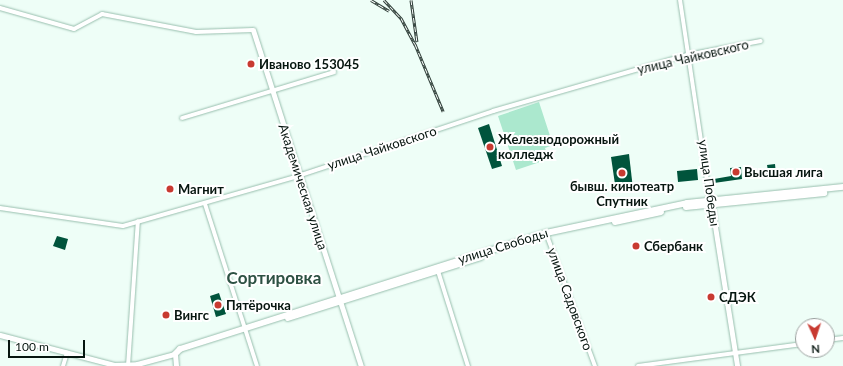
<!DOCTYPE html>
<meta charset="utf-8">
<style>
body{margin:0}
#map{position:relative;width:843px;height:366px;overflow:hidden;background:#eefef7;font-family:Lato,sans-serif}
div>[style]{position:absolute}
.green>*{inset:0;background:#abe8ce}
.building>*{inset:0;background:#00543c}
.roads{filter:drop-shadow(0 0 1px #98bfae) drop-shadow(0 0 1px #98bfae)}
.minor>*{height:4px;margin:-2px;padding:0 2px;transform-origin:2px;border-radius:2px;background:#fff}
.tertiary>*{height:5px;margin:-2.5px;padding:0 2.5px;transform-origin:2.5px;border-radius:2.5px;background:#fff}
.secondary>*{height:6px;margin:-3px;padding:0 3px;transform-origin:3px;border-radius:3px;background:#fff}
.rail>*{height:3px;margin-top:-1.5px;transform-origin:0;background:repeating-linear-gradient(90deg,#fff 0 4.5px,#2d3c36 0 9px);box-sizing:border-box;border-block:1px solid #2d3c36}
.dots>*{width:11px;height:11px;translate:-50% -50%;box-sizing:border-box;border:2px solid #fff;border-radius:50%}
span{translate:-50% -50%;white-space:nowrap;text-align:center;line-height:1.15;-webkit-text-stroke:4px #fff;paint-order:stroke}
.street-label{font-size:13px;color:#06150f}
.poi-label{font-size:13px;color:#06150f;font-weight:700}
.left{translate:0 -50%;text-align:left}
.district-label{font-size:17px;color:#2d5143;font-weight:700}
.north{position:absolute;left:795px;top:318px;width:40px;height:40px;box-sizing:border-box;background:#fff;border:1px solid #9ba19f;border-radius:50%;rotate:177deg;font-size:11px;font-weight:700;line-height:16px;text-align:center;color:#06150f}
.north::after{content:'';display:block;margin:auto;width:14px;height:18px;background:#c83a31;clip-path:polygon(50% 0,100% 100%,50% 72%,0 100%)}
.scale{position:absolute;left:8px;top:340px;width:77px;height:18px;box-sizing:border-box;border:2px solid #06150f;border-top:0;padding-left:5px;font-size:12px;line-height:14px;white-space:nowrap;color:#06150f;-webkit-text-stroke:3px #fff;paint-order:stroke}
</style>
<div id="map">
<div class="green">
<i style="clip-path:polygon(539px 102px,553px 145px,545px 148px,549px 159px,516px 170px,498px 116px)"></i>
</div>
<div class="building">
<i style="clip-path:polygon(489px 124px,502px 166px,492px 169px,478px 128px)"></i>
<i style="clip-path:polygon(629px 154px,633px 189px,616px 191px,611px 157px)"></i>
<i style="clip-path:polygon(775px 164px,776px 174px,760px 177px,759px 172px,768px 171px,767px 165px)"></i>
<i style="clip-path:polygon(741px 167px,742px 179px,714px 183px,714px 179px,731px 176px,730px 168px)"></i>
<i style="clip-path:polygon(697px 169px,698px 180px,678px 182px,677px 171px)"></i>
<i style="clip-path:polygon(57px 236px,68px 239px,65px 250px,53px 246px)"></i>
<i style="clip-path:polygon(219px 293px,226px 314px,216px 317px,210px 296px)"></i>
</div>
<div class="roads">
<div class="minor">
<i style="left:680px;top:0;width:202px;rotate:81.5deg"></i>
<i style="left:0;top:8px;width:77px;rotate:15.8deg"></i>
<i style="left:74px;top:29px;width:32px;rotate:-28deg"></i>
<i style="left:102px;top:14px;width:96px;rotate:10.8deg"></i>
<i style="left:196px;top:32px;width:57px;rotate:-2deg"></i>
<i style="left:182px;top:118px;width:159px;rotate:-16.8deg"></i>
<i style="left:205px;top:204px;width:170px;rotate:72.2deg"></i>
<i style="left:0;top:208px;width:124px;rotate:8.3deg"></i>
<i style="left:123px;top:226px;width:182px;rotate:-15.9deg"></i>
<i style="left:298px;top:176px;width:206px;rotate:-18.4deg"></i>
<i style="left:493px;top:111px;width:202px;rotate:-16.1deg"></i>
<i style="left:687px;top:55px;width:75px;rotate:-10.7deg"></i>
<i style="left:546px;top:233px;width:142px;rotate:69.8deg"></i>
<i style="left:438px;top:271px;width:100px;rotate:72.5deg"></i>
<i style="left:827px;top:340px;width:16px;rotate:-7deg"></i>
<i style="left:63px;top:366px;width:14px;rotate:-73deg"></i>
<i style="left:128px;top:366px;width:145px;rotate:-86.1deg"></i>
<i style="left:638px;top:366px;width:166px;rotate:-7.6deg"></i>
</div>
<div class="tertiary">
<i style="left:253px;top:30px;width:353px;rotate:72.2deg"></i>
<i style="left:711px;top:201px;width:167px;rotate:81deg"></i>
<i style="left:0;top:335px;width:118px;rotate:14.7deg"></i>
<i style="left:114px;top:365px;width:23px;rotate:-2deg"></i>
<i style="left:137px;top:364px;width:39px;rotate:-15deg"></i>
<i style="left:175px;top:354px;width:12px;rotate:85deg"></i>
</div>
<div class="secondary">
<i style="left:686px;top:207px;width:139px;rotate:-5.8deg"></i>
<i style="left:615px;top:222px;width:47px;rotate:-12.3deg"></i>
<i style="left:288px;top:318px;width:202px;rotate:-17.5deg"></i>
<i style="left:175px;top:354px;width:7px;rotate:-45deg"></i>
<i style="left:180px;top:349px;width:384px;rotate:-17.6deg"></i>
<i style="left:546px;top:233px;width:144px;rotate:-12deg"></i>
<i style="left:687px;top:203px;width:157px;rotate:-5.9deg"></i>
</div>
</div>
<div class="rail">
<i style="left:371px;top:0;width:21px;rotate:31deg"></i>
<i style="left:384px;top:0;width:25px;rotate:47deg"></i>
<i style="left:401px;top:18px;width:30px;rotate:62deg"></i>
<i style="left:415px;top:44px;width:73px;rotate:67.3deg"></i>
<i style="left:411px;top:0;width:42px;rotate:81.9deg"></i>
</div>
<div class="dots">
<i style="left:251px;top:64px;background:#c83a31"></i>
<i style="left:490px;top:147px;background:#c83a31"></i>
<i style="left:736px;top:172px;background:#c83a31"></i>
<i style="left:622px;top:173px;background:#c83a31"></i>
<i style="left:170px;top:189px;background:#c83a31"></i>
<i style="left:636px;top:246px;background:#c83a31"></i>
<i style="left:711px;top:297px;background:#c83a31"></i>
<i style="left:218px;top:305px;background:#c83a31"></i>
<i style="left:166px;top:315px;background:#c83a31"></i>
</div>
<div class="street-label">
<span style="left:693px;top:57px;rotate:-13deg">улица Чайковского</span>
<span style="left:382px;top:148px;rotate:-18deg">улица Чайковского</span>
<span style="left:709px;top:183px;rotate:82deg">улица Победы</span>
<span style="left:303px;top:187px;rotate:72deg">Академическая улица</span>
<span style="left:503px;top:246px;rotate:-17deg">улица Свободы</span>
<span style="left:570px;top:299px;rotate:70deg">улица Садовского</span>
</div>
<div class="poi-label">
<span class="left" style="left:259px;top:64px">Иваново 153045</span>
<span class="left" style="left:498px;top:147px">Железнодорожный<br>колледж</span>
<span class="left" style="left:744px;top:172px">Высшая лига</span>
<span style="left:622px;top:194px">бывш. кинотеатр<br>Спутник</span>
<span class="left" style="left:178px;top:189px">Магнит</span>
<span class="left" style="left:644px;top:246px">Сбербанк</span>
<span class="left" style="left:719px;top:297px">СДЭК</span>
<span class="left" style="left:226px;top:305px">Пятёрочка</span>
<span class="left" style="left:174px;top:315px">Вингс</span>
</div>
<div class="district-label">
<span style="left:274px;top:278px">Сортировка</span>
</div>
<div class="north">N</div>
<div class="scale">100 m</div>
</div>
